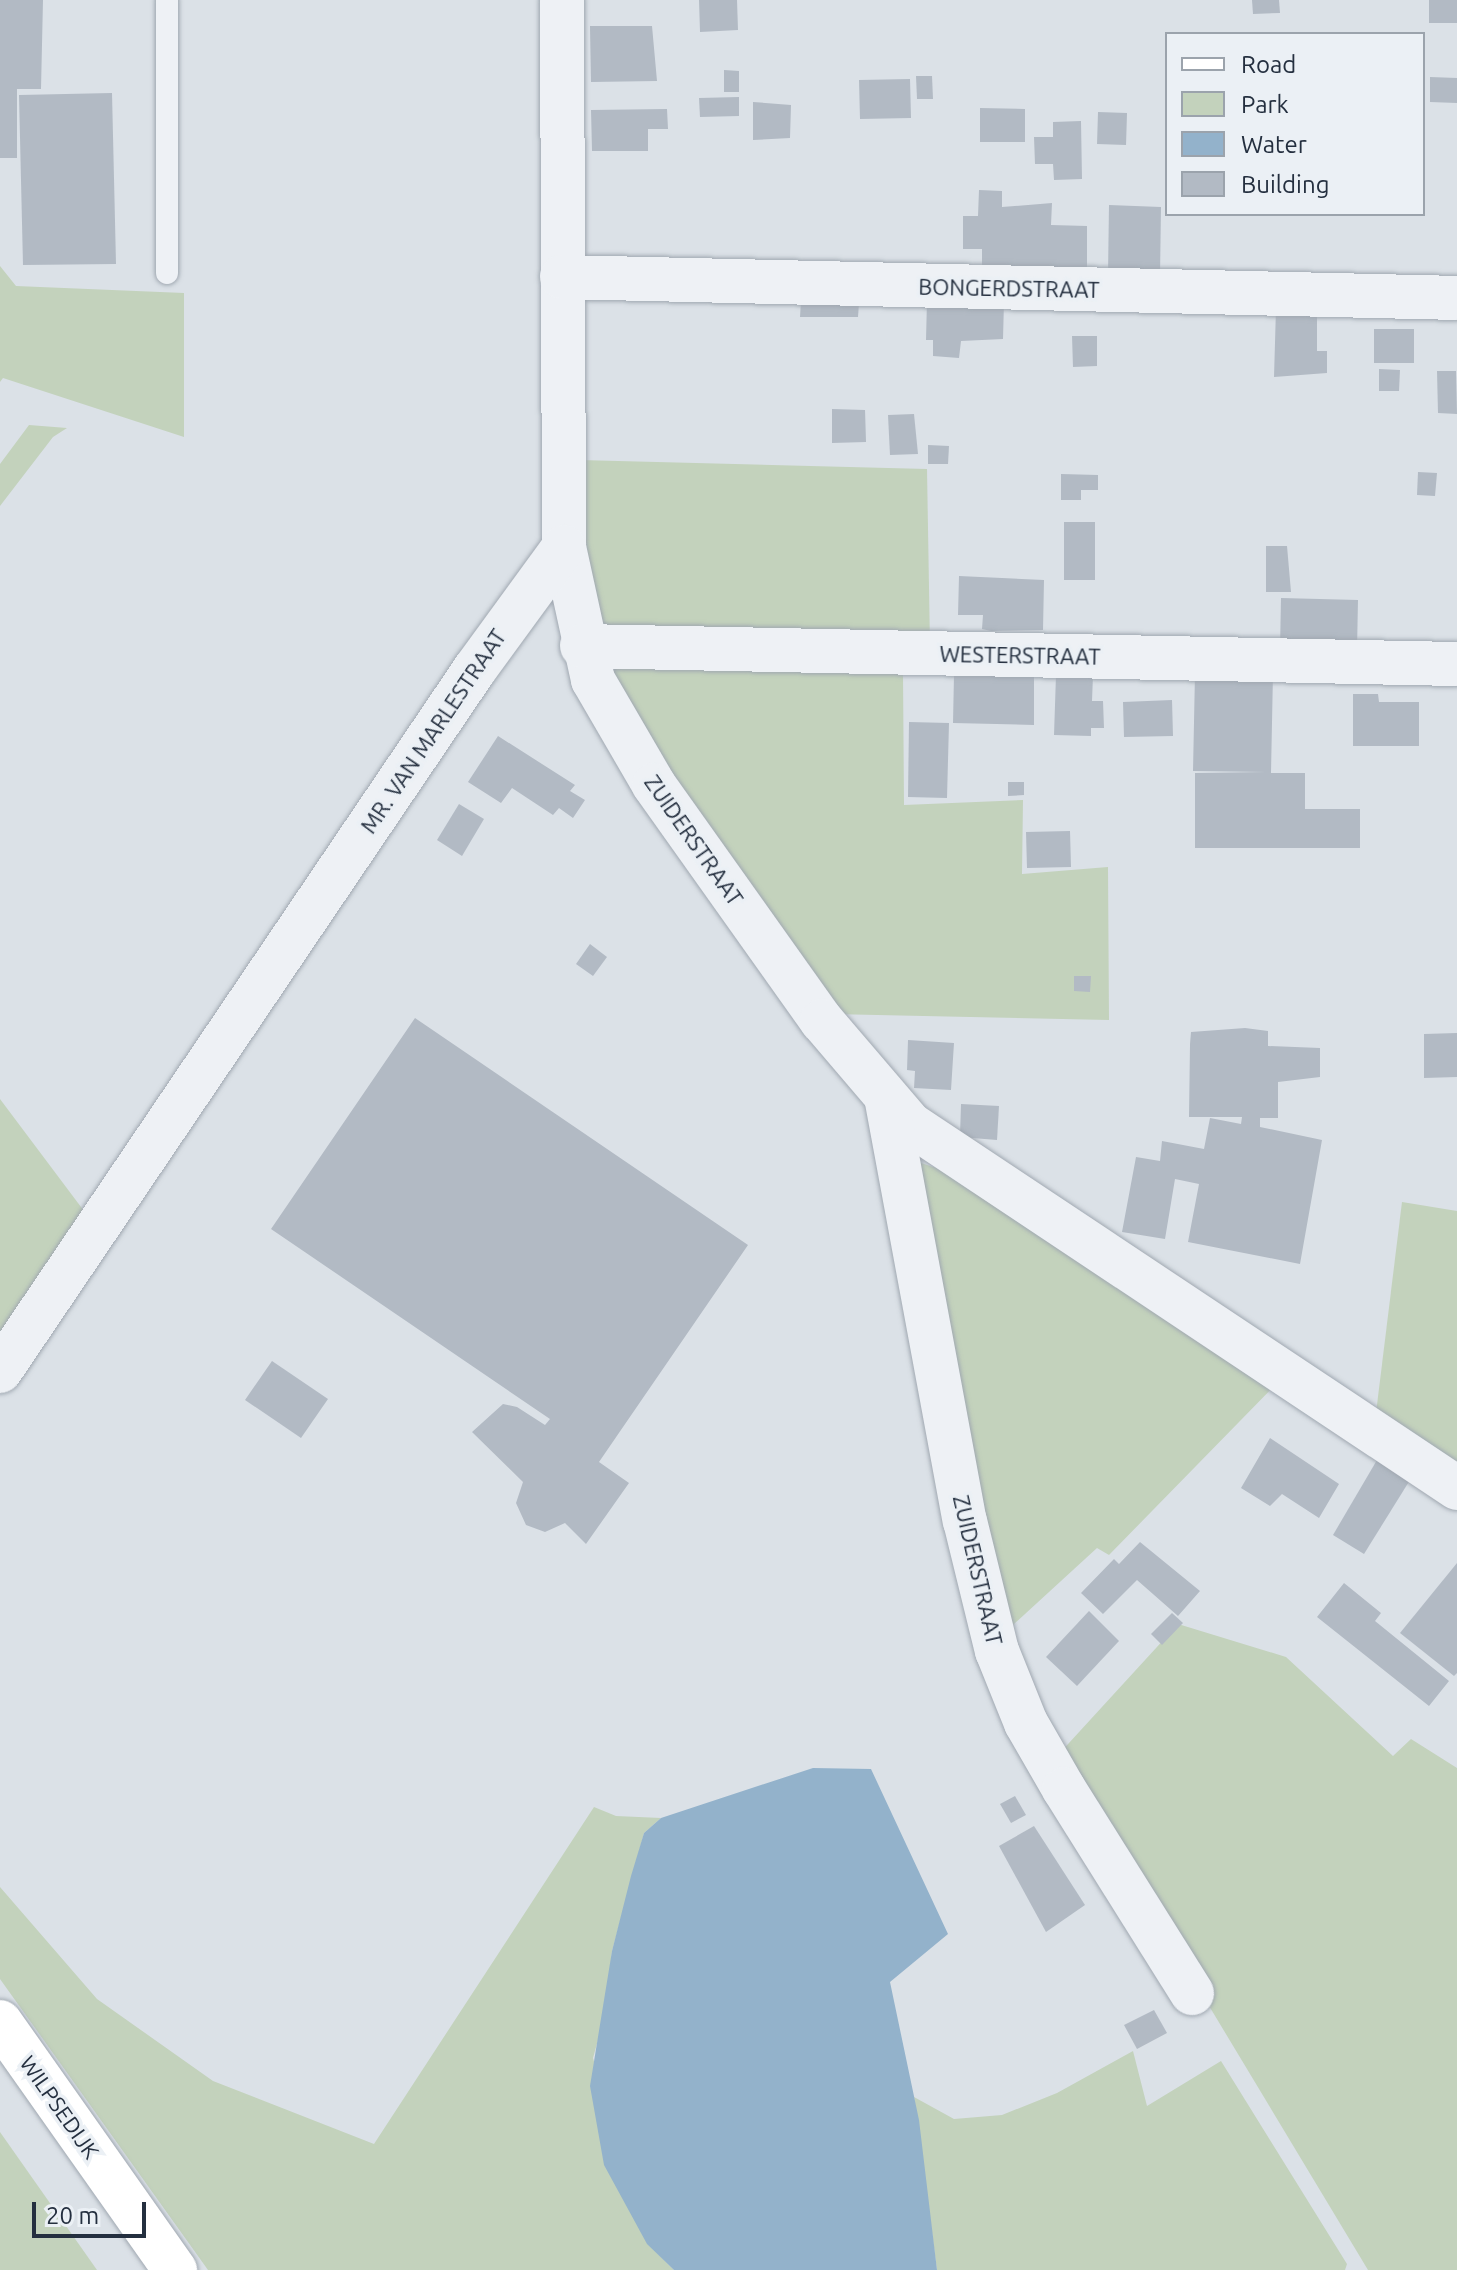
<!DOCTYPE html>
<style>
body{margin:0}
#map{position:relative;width:1457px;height:2270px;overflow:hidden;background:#dbe1e7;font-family:Ubuntu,sans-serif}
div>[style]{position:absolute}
.green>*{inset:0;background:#c3d2bc}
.water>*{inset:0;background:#93b2cb}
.building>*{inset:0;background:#b2bac4}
.roads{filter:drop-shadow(0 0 2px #a0a8b1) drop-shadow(0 0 2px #a0a8b1)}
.service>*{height:22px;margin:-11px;padding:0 11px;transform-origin:11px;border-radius:11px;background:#eef1f5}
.minor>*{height:44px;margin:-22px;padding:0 22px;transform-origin:22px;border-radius:22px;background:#eef1f5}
.secondary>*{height:44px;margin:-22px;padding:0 22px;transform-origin:22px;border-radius:22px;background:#fff}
span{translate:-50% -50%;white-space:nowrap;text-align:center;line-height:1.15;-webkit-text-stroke:7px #ebf0f5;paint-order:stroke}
.street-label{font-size:22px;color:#242f3f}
.legend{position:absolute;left:1165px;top:32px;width:260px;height:184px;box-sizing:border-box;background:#ebf0f5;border:2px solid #9ba3ac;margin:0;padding:10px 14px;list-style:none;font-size:24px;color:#242f3f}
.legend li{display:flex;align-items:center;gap:16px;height:40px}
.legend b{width:40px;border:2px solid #9ba3ac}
.scale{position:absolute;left:32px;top:2202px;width:114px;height:36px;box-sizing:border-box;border:4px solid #242f3f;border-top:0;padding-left:10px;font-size:24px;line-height:28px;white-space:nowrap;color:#242f3f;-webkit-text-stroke:6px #ebf0f5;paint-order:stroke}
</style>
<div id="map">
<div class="green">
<i style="clip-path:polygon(0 266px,16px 286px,184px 293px,184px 437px,3px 378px,0 382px)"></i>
<i style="clip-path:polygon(29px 425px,67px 428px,53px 437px,0 506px,0 464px)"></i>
<i style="clip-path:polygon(579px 460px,927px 469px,930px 646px,617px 643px,589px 608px)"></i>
<i style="clip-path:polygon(605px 664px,903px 673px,904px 805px,1023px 800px,1022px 874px,1108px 867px,1109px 1020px,831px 1014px,700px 839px)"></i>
<i style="clip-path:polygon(0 1099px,87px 1215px,0 1352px)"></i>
<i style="clip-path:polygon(909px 1159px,991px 1186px,1283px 1377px,1109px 1555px,1097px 1548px,1002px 1635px)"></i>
<i style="clip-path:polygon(1402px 1202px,1457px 1211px,1457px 1466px,1376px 1413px)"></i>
<i style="clip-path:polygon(1178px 1624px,1286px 1657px,1393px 1756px,1411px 1739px,1457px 1768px,1457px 2270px,1368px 2270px,1058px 1755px)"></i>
<i style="clip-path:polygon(594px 1807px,616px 1816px,661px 1818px,644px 1833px,612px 1951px,606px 2011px,593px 2058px,647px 2243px,674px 2270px,208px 2270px,0 1979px,0 1887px,97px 1999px,213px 2081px,374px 2144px)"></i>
<i style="clip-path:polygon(1133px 2051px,1147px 2106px,1221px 2061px,1347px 2264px,1345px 2270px,937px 2270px,914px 2097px,954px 2119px,1002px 2115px,1057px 2093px)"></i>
<i style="clip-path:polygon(0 2132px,97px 2270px,0 2270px)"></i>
</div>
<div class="water">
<i style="clip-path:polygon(813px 1768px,871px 1769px,948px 1934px,890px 1982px,919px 2120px,937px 2270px,674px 2270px,647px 2244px,604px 2165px,590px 2086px,612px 1951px,631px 1876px,644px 1833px,661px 1818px)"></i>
</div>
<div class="building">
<i style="clip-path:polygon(0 0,43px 0,41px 89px,17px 89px,17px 158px,0 158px)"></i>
<i style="clip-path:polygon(699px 0,737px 0,738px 30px,700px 32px)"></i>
<i style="clip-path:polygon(1252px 0,1279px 0,1280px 13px,1253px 14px)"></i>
<i style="clip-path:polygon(1429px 0,1457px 0,1457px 23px,1429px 23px)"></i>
<i style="clip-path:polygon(590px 26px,652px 26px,657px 81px,591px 82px)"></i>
<i style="clip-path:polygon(724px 70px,739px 71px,739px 92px,724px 92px)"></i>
<i style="clip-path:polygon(916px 76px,932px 76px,933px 99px,917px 99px)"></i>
<i style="clip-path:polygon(1430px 77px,1457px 78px,1457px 103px,1430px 102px)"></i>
<i style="clip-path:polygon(910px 79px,911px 118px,860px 119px,859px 80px)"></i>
<i style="clip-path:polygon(112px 93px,116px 264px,23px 265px,19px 95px)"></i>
<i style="clip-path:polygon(739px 97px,739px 116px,700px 117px,699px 98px)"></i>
<i style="clip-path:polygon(753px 102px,791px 105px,790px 138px,753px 140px)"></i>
<i style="clip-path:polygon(980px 108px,1025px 109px,1025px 142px,980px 142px)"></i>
<i style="clip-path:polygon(667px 109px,668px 129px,648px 129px,648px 151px,592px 151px,591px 110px)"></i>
<i style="clip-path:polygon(1098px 112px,1127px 113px,1126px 145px,1097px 144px)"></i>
<i style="clip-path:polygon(1081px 121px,1082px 179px,1054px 180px,1053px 164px,1035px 164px,1034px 137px,1053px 137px,1053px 122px)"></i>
<i style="clip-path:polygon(979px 190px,1002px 191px,1002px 207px,1052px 203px,1051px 225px,1087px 226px,1087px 272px,982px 272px,982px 249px,963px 249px,963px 216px,978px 216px)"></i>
<i style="clip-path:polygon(1109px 205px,1161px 207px,1160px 276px,1108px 275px)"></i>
<i style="clip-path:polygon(927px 300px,1004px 302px,1003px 339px,961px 341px,959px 358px,933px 356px,933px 340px,926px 340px)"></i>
<i style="clip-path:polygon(801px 301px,859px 303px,858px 317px,800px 317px)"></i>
<i style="clip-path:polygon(1276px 308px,1317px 309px,1317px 351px,1327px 351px,1327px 373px,1274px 377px)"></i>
<i style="clip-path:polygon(1374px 329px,1414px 329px,1414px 363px,1374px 363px)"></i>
<i style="clip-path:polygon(1072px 336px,1097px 336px,1097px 366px,1073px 367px)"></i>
<i style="clip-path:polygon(1379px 369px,1400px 370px,1399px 391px,1379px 391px)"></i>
<i style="clip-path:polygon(1437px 371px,1456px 371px,1457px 414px,1438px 413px)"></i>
<i style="clip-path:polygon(832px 409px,865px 410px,866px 442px,832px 443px)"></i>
<i style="clip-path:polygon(914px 414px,918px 454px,890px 455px,888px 415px)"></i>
<i style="clip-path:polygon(928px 445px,949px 446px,948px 464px,928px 464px)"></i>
<i style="clip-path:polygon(1418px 472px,1437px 473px,1435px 496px,1417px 495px)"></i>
<i style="clip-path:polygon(1061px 474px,1098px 475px,1098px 490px,1081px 490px,1081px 500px,1061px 500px)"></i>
<i style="clip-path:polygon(1064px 522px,1095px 522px,1095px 580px,1064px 580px)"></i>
<i style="clip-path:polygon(1266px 546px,1287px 546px,1291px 592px,1266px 592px)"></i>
<i style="clip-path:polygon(959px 576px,1044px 580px,1043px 630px,991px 631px,982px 629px,983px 615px,958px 615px)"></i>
<i style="clip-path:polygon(1281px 598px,1358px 600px,1357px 649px,1280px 649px)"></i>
<i style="clip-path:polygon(1195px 673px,1273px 673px,1271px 773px,1305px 773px,1305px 809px,1360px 809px,1360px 848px,1195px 848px,1195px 773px,1266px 772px,1193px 771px)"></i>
<i style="clip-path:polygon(954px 675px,1034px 676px,1034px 725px,953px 723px)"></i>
<i style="clip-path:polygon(1056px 675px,1093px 675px,1092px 701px,1103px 701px,1104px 728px,1091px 728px,1091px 736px,1054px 735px)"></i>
<i style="clip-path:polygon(1353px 694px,1378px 694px,1379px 702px,1419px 702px,1419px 746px,1353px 746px)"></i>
<i style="clip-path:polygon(1172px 700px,1173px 736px,1124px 737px,1123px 702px)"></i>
<i style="clip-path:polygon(909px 722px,949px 723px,947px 798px,908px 797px)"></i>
<i style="clip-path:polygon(498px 736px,575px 785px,570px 791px,585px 800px,573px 818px,559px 808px,553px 815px,512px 788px,501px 803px,468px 782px)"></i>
<i style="clip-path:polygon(1008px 782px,1024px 782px,1024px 795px,1008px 796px)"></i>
<i style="clip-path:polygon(459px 804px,484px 819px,462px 856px,437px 840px)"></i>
<i style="clip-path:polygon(1070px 831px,1071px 867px,1027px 868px,1026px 832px)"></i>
<i style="clip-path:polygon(590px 944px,607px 957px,593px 976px,576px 964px)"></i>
<i style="clip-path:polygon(1074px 976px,1091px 976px,1090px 992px,1074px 991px)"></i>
<i style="clip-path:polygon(415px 1018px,748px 1245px,599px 1462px,629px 1483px,586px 1544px,565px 1523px,545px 1532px,526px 1525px,516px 1503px,523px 1482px,472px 1432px,503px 1404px,517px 1407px,545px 1425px,550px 1419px,271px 1229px)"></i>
<i style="clip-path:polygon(1245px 1028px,1268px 1031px,1268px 1046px,1320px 1048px,1320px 1077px,1278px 1082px,1278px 1118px,1260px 1118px,1260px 1127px,1322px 1140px,1300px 1264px,1188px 1242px,1199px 1184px,1175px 1179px,1165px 1239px,1122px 1232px,1136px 1157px,1160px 1161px,1162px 1141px,1204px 1149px,1210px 1118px,1241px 1124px,1242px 1117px,1189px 1117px,1190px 1044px,1191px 1032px)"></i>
<i style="clip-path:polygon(1457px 1033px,1457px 1077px,1424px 1078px,1424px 1034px)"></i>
<i style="clip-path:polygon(908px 1040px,954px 1043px,951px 1090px,914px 1088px,915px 1071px,907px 1070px)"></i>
<i style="clip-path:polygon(961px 1104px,999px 1106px,997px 1140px,960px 1137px)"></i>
<i style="clip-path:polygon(272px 1361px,328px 1399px,301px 1438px,245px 1400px)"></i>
<i style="clip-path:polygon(1270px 1438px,1339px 1484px,1319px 1518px,1282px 1494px,1270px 1506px,1241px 1488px)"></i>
<i style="clip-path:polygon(1377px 1460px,1410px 1480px,1364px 1554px,1333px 1535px)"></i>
<i style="clip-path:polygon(1140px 1542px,1200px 1591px,1178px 1616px,1137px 1580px,1103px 1614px,1081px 1593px,1114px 1559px,1119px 1564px)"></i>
<i style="clip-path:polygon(1457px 1563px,1457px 1673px,1454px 1676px,1400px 1633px)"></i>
<i style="clip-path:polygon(1344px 1583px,1381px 1613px,1375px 1621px,1449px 1681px,1429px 1706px,1317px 1617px)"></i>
<i style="clip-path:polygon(1089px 1611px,1119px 1641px,1077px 1686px,1046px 1657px)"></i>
<i style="clip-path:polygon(1172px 1613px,1183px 1623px,1162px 1645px,1151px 1634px)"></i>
<i style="clip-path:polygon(1015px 1796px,1026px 1815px,1011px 1823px,1000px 1804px)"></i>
<i style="clip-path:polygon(1034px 1826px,1085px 1905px,1046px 1932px,999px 1846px)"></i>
<i style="clip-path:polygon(1154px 2010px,1167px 2033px,1137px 2049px,1124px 2025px)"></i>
</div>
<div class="roads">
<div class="service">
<i style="left:167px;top:0;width:273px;rotate:90deg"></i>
</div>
<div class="minor">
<i style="left:562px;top:0;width:547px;rotate:89.79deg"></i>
<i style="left:564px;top:547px;width:136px;rotate:77.7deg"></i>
<i style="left:593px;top:680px;width:121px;rotate:59.8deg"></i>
<i style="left:654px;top:785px;width:290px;rotate:54.6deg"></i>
<i style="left:822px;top:1021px;width:135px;rotate:49.5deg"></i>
<i style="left:910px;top:1124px;width:657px;rotate:33.64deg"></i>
<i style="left:562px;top:277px;width:895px;rotate:1.34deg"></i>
<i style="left:582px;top:646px;width:875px;rotate:1.18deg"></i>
<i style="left:887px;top:1102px;width:426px;rotate:79.5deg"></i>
<i style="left:965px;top:1521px;width:134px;rotate:76.2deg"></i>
<i style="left:997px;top:1651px;width:78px;rotate:68.1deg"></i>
<i style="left:1026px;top:1723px;width:76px;rotate:60.1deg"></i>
<i style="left:1064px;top:1789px;width:241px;rotate:57.9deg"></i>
<i style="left:0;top:1371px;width:848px;rotate:-55.92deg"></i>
<i style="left:475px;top:669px;width:151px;rotate:-53.9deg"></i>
</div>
<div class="secondary">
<i style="left:0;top:2022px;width:304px;rotate:54.8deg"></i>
</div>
</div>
<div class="street-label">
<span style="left:1009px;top:288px;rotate:1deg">BONGERDSTRAAT</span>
<span style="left:1020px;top:655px;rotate:1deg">WESTERSTRAAT</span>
<span style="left:433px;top:731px;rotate:-56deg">MR. VAN MARLESTRAAT</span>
<span style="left:694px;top:840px;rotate:55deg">ZUIDERSTRAAT</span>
<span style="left:978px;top:1570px;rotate:77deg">ZUIDERSTRAAT</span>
<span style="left:60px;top:2107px;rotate:55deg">WILPSEDIJK</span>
</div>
<ul class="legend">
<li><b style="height:10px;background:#fff"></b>Road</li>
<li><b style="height:22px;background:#c3d2bc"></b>Park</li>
<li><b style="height:22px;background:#93b2cb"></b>Water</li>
<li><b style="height:22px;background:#b2bac4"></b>Building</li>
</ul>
<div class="scale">20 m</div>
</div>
